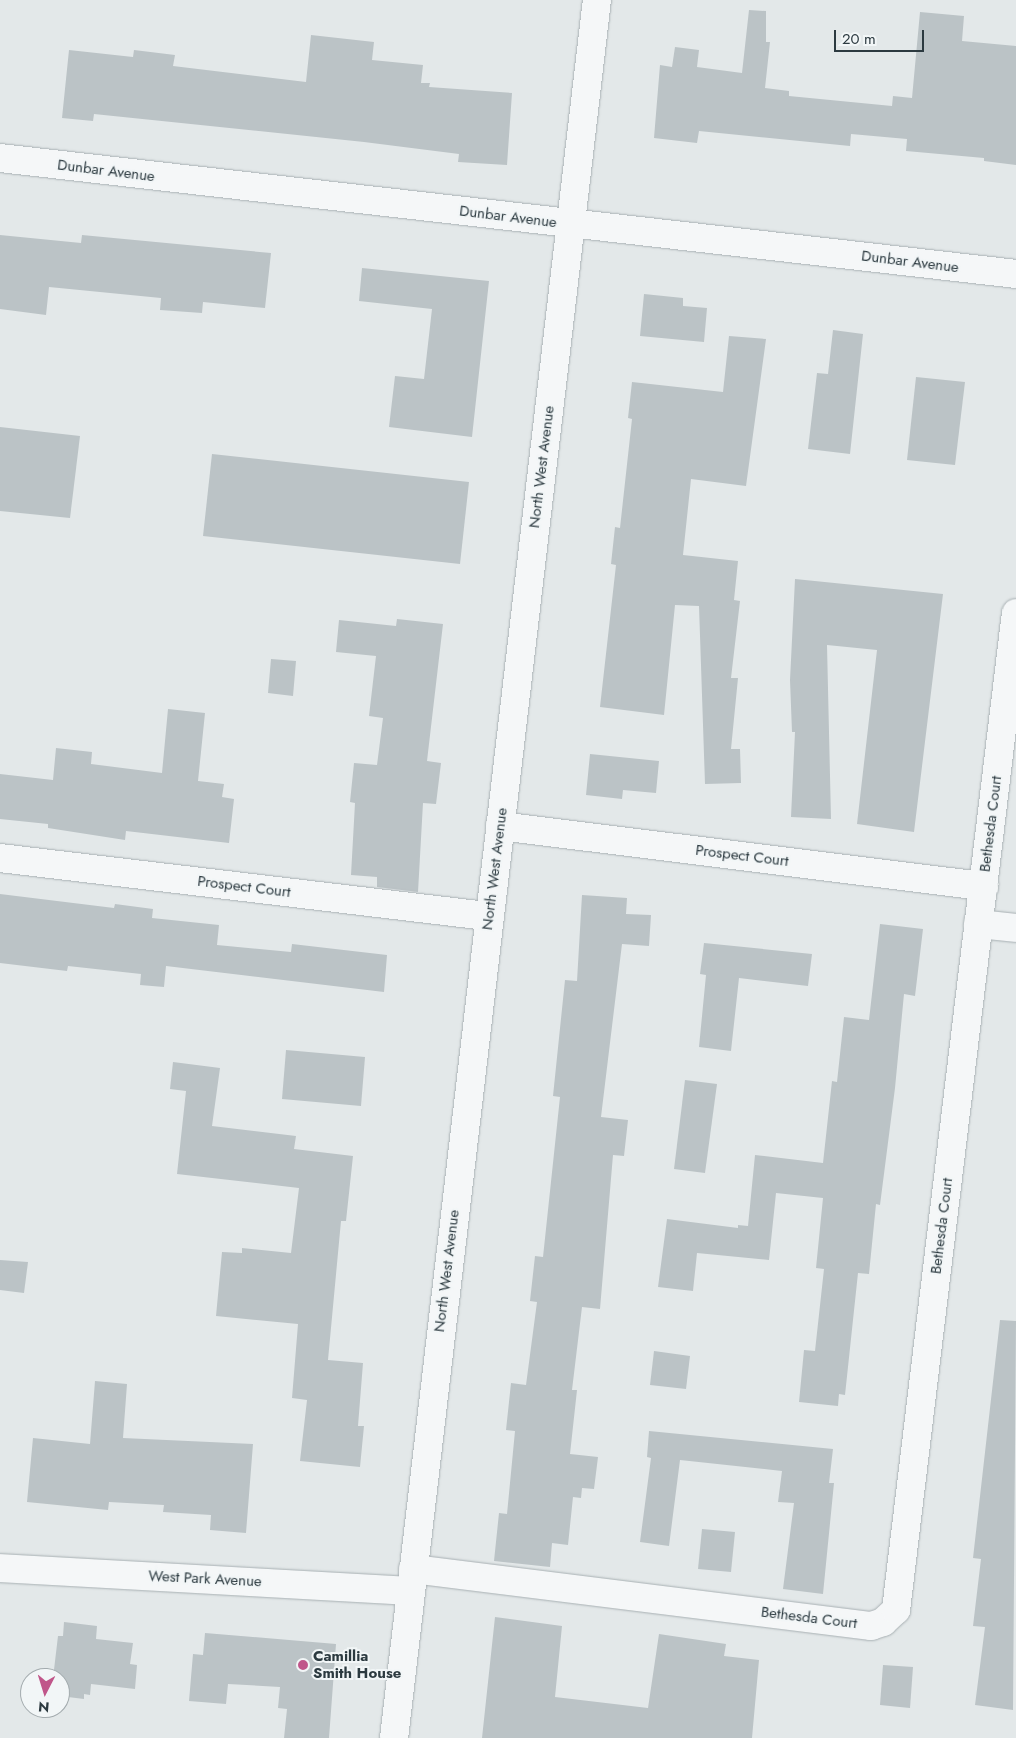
<!DOCTYPE html>
<style>
body{margin:0}
#map{position:relative;width:1016px;height:1738px;overflow:hidden;background:#e3e8e9;font-family:Jost,sans-serif}
div>[style]{position:absolute}
.building>*{inset:0;background:#bbc3c6}
.roads{filter:drop-shadow(0 0 1px #a8b0b3) drop-shadow(0 0 1px #a8b0b3)}
.minor>*{height:28px;margin:-14px;padding:0 14px;transform-origin:14px;border-radius:14px;background:#f5f7f8}
.dots>*{width:14px;height:14px;translate:-50% -50%;box-sizing:border-box;border:2px solid #f2f6f7;border-radius:50%}
span{translate:-50% -50%;white-space:nowrap;text-align:center;line-height:1.15;-webkit-text-stroke:4px #f2f6f7;paint-order:stroke}
.street-label{font-size:15px;color:#2c3a40}
.poi-label{font-size:15px;color:#2c3a40;font-weight:700}
.left{translate:0 -50%;text-align:left}
.north{position:absolute;left:20px;top:1668px;width:50px;height:50px;box-sizing:border-box;background:#f2f6f7;border:1px solid #a3abae;border-radius:50%;rotate:185deg;font-size:14px;font-weight:700;line-height:20px;text-align:center;color:#2c3a40}
.north::after{content:'';display:block;margin:auto;width:18px;height:22px;background:#c0568a;clip-path:polygon(50% 0,100% 100%,50% 72%,0 100%)}
.scale{position:absolute;left:834px;top:30px;width:90px;height:22px;box-sizing:border-box;border:2px solid #2c3a40;border-top:0;padding-left:6px;font-size:15px;line-height:18px;white-space:nowrap;color:#2c3a40;-webkit-text-stroke:4px #f2f6f7;paint-order:stroke}
</style>
<div id="map">
<div class="building">
<i style="clip-path:polygon(749px 10px,766px 11px,766px 42px,770px 42px,765px 88px,789px 91px,789px 96px,892px 106px,893px 96px,912px 98px,920px 12px,964px 16px,962px 41px,1016px 46px,1016px 165px,984px 161px,984px 158px,906px 151px,907px 139px,851px 134px,850px 146px,699px 131px,697px 143px,654px 138px,660px 65px,672px 67px,675px 47px,699px 50px,697px 67px,742px 73px)"></i>
<i style="clip-path:polygon(311px 35px,374px 42px,372px 60px,423px 65px,421px 83px,430px 83px,429px 87px,512px 93px,507px 165px,458px 162px,459px 154px,364px 142px,94px 114px,93px 121px,62px 118px,69px 50px,133px 57px,134px 50px,175px 55px,173px 66px,306px 82px)"></i>
<i style="clip-path:polygon(0 235px,81px 243px,82px 235px,271px 253px,265px 308px,203px 302px,202px 313px,160px 310px,161px 298px,49px 287px,46px 315px,0 309px)"></i>
<i style="clip-path:polygon(362px 268px,489px 281px,472px 437px,389px 427px,395px 376px,424px 379px,432px 309px,359px 301px)"></i>
<i style="clip-path:polygon(644px 294px,683px 298px,683px 306px,707px 308px,704px 342px,640px 336px)"></i>
<i style="clip-path:polygon(833px 330px,863px 334px,850px 454px,808px 449px,817px 373px,828px 374px)"></i>
<i style="clip-path:polygon(729px 336px,766px 339px,746px 486px,691px 479px,683px 555px,738px 561px,734px 600px,740px 601px,731px 678px,738px 678px,731px 749px,740px 749px,741px 783px,705px 784px,699px 606px,675px 605px,664px 715px,600px 707px,616px 565px,611px 564px,615px 527px,620px 528px,632px 419px,628px 418px,632px 382px,723px 392px)"></i>
<i style="clip-path:polygon(916px 377px,965px 382px,955px 465px,907px 460px)"></i>
<i style="clip-path:polygon(0 427px,80px 436px,70px 518px,0 511px)"></i>
<i style="clip-path:polygon(212px 454px,469px 482px,460px 564px,203px 536px)"></i>
<i style="clip-path:polygon(795px 579px,943px 594px,914px 832px,857px 824px,877px 650px,827px 645px,831px 819px,791px 817px,795px 732px,792px 732px,790px 680px)"></i>
<i style="clip-path:polygon(397px 619px,443px 624px,427px 761px,441px 763px,436px 804px,423px 803px,418px 892px,377px 887px,377px 877px,351px 875px,355px 803px,350px 802px,354px 763px,377px 765px,383px 718px,369px 716px,376px 656px,336px 652px,339px 620px,396px 626px)"></i>
<i style="clip-path:polygon(271px 659px,296px 661px,293px 696px,268px 693px)"></i>
<i style="clip-path:polygon(168px 709px,205px 713px,198px 781px,224px 784px,222px 797px,234px 799px,229px 843px,126px 831px,125px 840px,48px 828px,48px 824px,0 819px,0 774px,53px 780px,56px 748px,92px 752px,91px 764px,162px 773px)"></i>
<i style="clip-path:polygon(590px 754px,659px 761px,656px 793px,623px 790px,622px 799px,586px 795px)"></i>
<i style="clip-path:polygon(0 894px,114px 908px,115px 904px,153px 909px,152px 918px,219px 925px,217px 945px,291px 952px,292px 944px,387px 955px,384px 992px,166px 966px,164px 987px,140px 985px,141px 974px,68px 966px,67px 971px,0 963px)"></i>
<i style="clip-path:polygon(582px 895px,627px 898px,626px 914px,651px 915px,649px 946px,622px 944px,601px 1117px,628px 1120px,624px 1156px,613px 1155px,600px 1309px,582px 1307px,572px 1390px,577px 1390px,570px 1454px,598px 1457px,594px 1489px,582px 1488px,581px 1498px,573px 1497px,568px 1545px,552px 1543px,550px 1567px,494px 1561px,499px 1513px,507px 1514px,515px 1431px,506px 1430px,511px 1383px,526px 1385px,537px 1302px,530px 1301px,535px 1256px,543px 1257px,560px 1097px,553px 1096px,565px 980px,577px 981px)"></i>
<i style="clip-path:polygon(880px 924px,923px 929px,915px 996px,904px 994px,895px 1088px,880px 1205px,876px 1204px,869px 1274px,858px 1273px,845px 1395px,839px 1394px,838px 1406px,799px 1402px,804px 1350px,815px 1351px,824px 1269px,816px 1268px,823px 1198px,776px 1193px,769px 1260px,697px 1253px,693px 1291px,658px 1287px,667px 1219px,738px 1228px,738px 1225px,748px 1226px,755px 1155px,823px 1163px,832px 1081px,837px 1082px,844px 1017px,869px 1020px)"></i>
<i style="clip-path:polygon(704px 943px,812px 954px,808px 986px,739px 978px,731px 1051px,699px 1047px,706px 975px,700px 974px)"></i>
<i style="clip-path:polygon(286px 1050px,365px 1057px,361px 1106px,282px 1099px)"></i>
<i style="clip-path:polygon(173px 1062px,220px 1068px,212px 1126px,296px 1136px,294px 1149px,353px 1156px,346px 1221px,341px 1221px,328px 1360px,363px 1363px,358px 1426px,364px 1426px,360px 1467px,300px 1461px,307px 1400px,292px 1398px,298px 1324px,216px 1316px,222px 1252px,242px 1253px,242px 1248px,291px 1253px,299px 1188px,177px 1174px,186px 1091px,170px 1089px)"></i>
<i style="clip-path:polygon(685px 1080px,717px 1084px,705px 1173px,674px 1169px)"></i>
<i style="clip-path:polygon(0 1260px,28px 1262px,24px 1293px,0 1290px)"></i>
<i style="clip-path:polygon(1000px 1320px,1016px 1321px,1013px 1710px,975px 1705px,985px 1627px,973px 1626px,981px 1559px,973px 1558px)"></i>
<i style="clip-path:polygon(654px 1351px,690px 1356px,686px 1389px,650px 1385px)"></i>
<i style="clip-path:polygon(95px 1381px,127px 1384px,123px 1438px,253px 1444px,246px 1533px,210px 1530px,211px 1515px,163px 1512px,164px 1505px,109px 1502px,108px 1510px,27px 1502px,33px 1438px,90px 1444px)"></i>
<i style="clip-path:polygon(649px 1431px,833px 1449px,829px 1483px,834px 1483px,823px 1594px,783px 1589px,794px 1503px,778px 1502px,782px 1471px,680px 1460px,669px 1546px,640px 1542px,651px 1458px,647px 1457px)"></i>
<i style="clip-path:polygon(702px 1529px,735px 1532px,731px 1572px,698px 1569px)"></i>
<i style="clip-path:polygon(495px 1617px,562px 1626px,555px 1697px,648px 1708px,659px 1634px,726px 1644px,724px 1656px,759px 1660px,752px 1738px,482px 1738px)"></i>
<i style="clip-path:polygon(64px 1622px,97px 1626px,96px 1639px,133px 1643px,130px 1664px,137px 1665px,135px 1689px,91px 1684px,90px 1695px,84px 1694px,84px 1699px,60px 1696px,60px 1678px,53px 1678px,58px 1636px,63px 1636px)"></i>
<i style="clip-path:polygon(205px 1633px,336px 1644px,329px 1738px,284px 1738px,287px 1709px,278px 1708px,280px 1687px,228px 1684px,226px 1704px,189px 1701px,193px 1654px,203px 1655px)"></i>
<i style="clip-path:polygon(883px 1665px,913px 1667px,910px 1708px,880px 1705px)"></i>
</div>
<div class="roads">
<div class="minor">
<i style="left:0;top:158px;width:1023px;rotate:6.51deg"></i>
<i style="left:500px;top:826px;width:488px;rotate:7.1deg"></i>
<i style="left:0;top:858px;width:492px;rotate:6.8deg"></i>
<i style="left:978px;top:924px;width:38px;rotate:6deg"></i>
<i style="left:0;top:1568px;width:411px;rotate:3.2deg"></i>
<i style="left:413px;top:1569px;width:462px;rotate:7.1deg"></i>
<i style="left:871px;top:1626px;width:13px;rotate:-18deg"></i>
<i style="left:883px;top:1622px;width:18px;rotate:-43deg"></i>
<i style="left:896px;top:1610px;width:1004px;rotate:-83.14deg"></i>
<i style="left:394px;top:1738px;width:1750px;rotate:-83.34deg"></i>
</div>
</div>
<div class="dots">
<i style="left:303px;top:1665px;background:#c0568a"></i>
</div>
<div class="street-label">
<span style="left:106px;top:171px;rotate:7deg">Dunbar Avenue</span>
<span style="left:508px;top:217px;rotate:7deg">Dunbar Avenue</span>
<span style="left:910px;top:262px;rotate:7deg">Dunbar Avenue</span>
<span style="left:542px;top:467px;rotate:-83deg">North West Avenue</span>
<span style="left:991px;top:824px;rotate:-83deg">Bethesda Court</span>
<span style="left:742px;top:856px;rotate:7deg">Prospect Court</span>
<span style="left:495px;top:869px;rotate:-83deg">North West Avenue</span>
<span style="left:244px;top:887px;rotate:7deg">Prospect Court</span>
<span style="left:942px;top:1226px;rotate:-83deg">Bethesda Court</span>
<span style="left:447px;top:1271px;rotate:-83deg">North West Avenue</span>
<span style="left:205px;top:1579px;rotate:3deg">West Park Avenue</span>
<span style="left:809px;top:1618px;rotate:7deg">Bethesda Court</span>
</div>
<div class="poi-label">
<span class="left" style="left:313px;top:1665px">Camillia<br>Smith House</span>
</div>
<div class="north">N</div>
<div class="scale">20 m</div>
</div>
